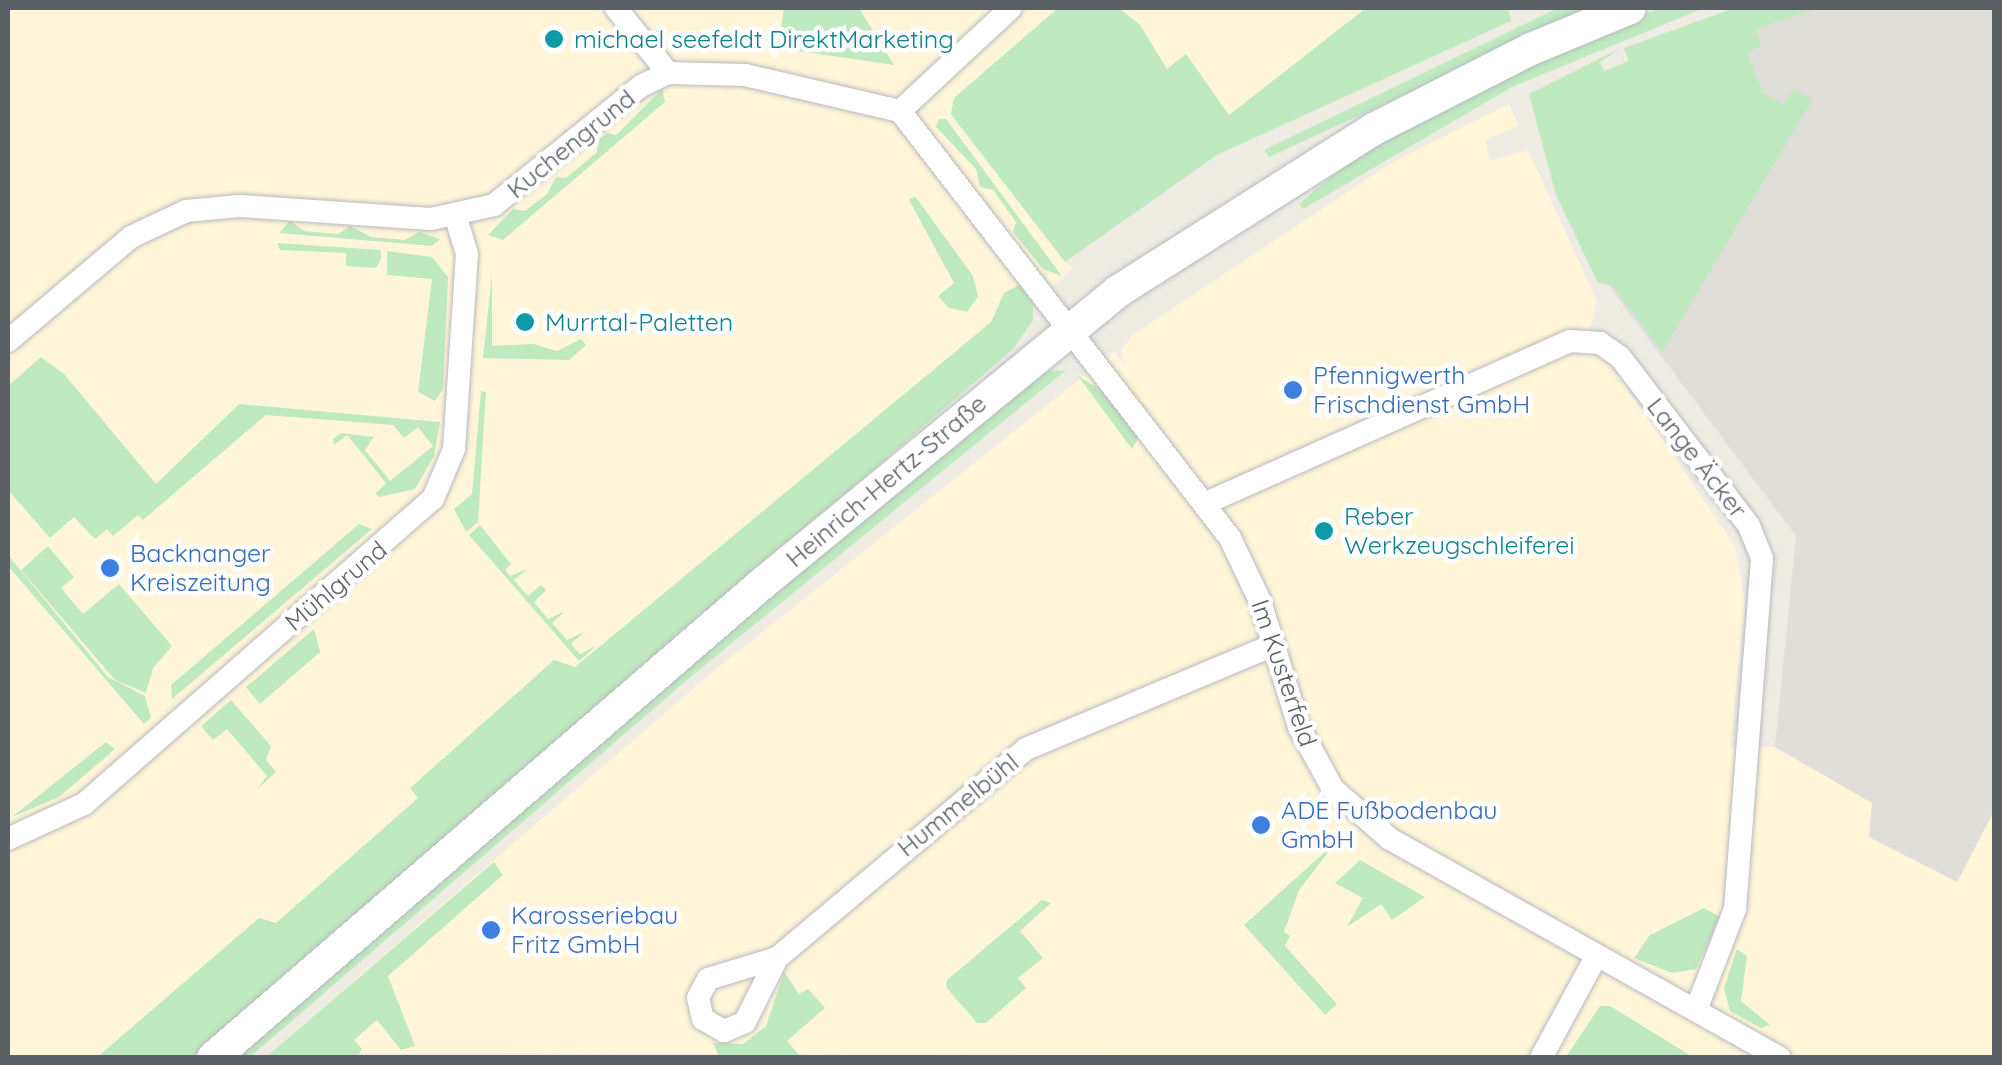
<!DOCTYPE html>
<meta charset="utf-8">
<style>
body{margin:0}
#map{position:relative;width:2002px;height:1065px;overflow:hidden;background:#efece3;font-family:Quicksand,sans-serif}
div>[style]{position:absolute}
.commercial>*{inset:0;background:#fff5d8}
.industrial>*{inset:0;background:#e0ded8}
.green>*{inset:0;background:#bfe9be}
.roads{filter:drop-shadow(0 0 2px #b6babe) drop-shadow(0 0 2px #b6babe)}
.street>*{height:22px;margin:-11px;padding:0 11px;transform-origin:11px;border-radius:11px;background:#fff}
.secondary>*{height:32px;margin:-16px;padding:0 16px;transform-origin:16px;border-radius:16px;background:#fff}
.dots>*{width:28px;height:28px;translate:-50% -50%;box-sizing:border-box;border:5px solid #fff;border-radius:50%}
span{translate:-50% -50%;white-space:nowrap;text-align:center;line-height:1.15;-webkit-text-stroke:9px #fff;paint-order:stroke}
.culture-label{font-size:25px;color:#0d838f}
.left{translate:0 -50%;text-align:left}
.street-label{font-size:25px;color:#5b6065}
.shop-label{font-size:25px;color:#366cbe}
.frame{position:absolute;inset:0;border:10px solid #5b6065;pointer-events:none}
</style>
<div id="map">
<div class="commercial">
<i style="clip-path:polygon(8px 8px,1058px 8px,955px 98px,953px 119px,1072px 269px,146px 1057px,8px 1057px)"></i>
<i style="clip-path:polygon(1108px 8px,1508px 8px,1511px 21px,1217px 155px)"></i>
<i style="clip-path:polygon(1509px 104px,1518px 126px,1485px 140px,1490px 161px,1528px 150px,1597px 302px,1585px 347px,1602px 351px,1735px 546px,1745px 602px,1730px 747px,1775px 747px,1872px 803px,1869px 837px,1994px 811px,1994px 1057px,270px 1053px,716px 669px,1114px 352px,1125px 365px,1121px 350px,1133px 335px,1388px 165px)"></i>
</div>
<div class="industrial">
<i style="clip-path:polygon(1735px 8px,1994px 8px,1994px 811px,1957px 882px,1869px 837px,1872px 803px,1775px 747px,1796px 536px,1608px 285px,1563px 193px,1598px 58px,1604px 71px,1629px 61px,1624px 48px)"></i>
</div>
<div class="green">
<i style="clip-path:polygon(784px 8px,859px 8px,894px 65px,778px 48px)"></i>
<i style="clip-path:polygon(1058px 8px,1119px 8px,1140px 25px,1167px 69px,1186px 54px,1229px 115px,1366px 8px,1508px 8px,1511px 21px,1217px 155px,1065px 262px,951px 114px,954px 98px)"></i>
<i style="clip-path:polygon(1558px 8px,1593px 8px,1269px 157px,1264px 150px)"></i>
<i style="clip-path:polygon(1659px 8px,1704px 8px,1512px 87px,1303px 209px,1299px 204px,1340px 169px,1452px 101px)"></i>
<i style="clip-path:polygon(1735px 8px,1819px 8px,1756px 29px,1761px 47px,1747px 52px,1763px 93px,1784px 105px,1793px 89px,1812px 100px,1662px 352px,1612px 285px,1598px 283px,1556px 195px,1529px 94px,1619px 49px,1600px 62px,1604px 71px,1629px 61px,1624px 48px)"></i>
<i style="clip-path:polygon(662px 89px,665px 102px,503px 240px,488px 235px,513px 209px,525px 211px,547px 194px,556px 177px,566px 178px,597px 152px,598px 140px,607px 133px,616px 135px)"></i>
<i style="clip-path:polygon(939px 119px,946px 119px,1062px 276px,1043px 269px,1013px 232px,1016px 222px,993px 190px,980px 187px,976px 169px,936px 127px)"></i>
<i style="clip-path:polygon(915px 196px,973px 276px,978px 296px,967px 312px,949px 308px,938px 296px,954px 283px,909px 200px)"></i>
<i style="clip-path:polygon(290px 221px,304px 231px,338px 234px,350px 226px,371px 237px,405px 240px,419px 232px,440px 239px,432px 246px,279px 233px)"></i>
<i style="clip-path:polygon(277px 243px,381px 250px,381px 259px,376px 268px,346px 266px,346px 253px,280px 250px)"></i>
<i style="clip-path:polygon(387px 251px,432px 257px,448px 277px,443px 389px,435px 401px,418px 392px,432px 279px,387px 275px)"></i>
<i style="clip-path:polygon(492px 274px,492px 346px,533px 344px,557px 351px,581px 339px,586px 345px,569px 360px,483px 358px)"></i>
<i style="clip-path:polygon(1020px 284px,1033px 303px,1033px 320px,1014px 348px,193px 1057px,96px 1058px,259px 918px,276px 923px,418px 798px,410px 788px,554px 660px,575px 667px,991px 322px,1004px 293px)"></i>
<i style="clip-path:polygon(41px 357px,64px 374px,156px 484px,239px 404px,440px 422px,434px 456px,415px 489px,380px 497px,375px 494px,386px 483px,347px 435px,334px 445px,333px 439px,341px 433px,374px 437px,365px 450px,390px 481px,433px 446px,418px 427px,404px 438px,393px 425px,266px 415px,143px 520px,138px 515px,113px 536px,107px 529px,95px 539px,74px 517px,50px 538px,8px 490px,8px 386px)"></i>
<i style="clip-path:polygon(1066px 370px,694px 674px,250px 1057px,228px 1058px,532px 794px,1045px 371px)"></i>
<i style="clip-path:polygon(1078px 376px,1101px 390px,1139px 436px,1132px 449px)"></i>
<i style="clip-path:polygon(481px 391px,486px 392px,478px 522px,466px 532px,454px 509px,472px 494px)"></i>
<i style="clip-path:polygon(359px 524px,372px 529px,172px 699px,171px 685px)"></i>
<i style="clip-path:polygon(480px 525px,511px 564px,505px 570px,510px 576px,527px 569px,514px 580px,528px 596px,541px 585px,546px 590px,534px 602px,548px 619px,565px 611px,552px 623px,567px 640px,584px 632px,571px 644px,580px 654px,596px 646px,579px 661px,469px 535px)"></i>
<i style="clip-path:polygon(48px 546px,74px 577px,61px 588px,83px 614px,119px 584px,172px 646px,153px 668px,146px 693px,115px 680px,21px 570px)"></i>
<i style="clip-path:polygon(8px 555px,108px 677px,145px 696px,151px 718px,144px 724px,8px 566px)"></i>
<i style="clip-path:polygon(314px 629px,320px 652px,260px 704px,246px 687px)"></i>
<i style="clip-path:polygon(231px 700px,271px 746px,266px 760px,276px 772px,256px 790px,267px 776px,227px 729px,213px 740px,201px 726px)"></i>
<i style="clip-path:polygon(106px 742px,115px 749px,59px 797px,12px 817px)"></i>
<i style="clip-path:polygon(1337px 841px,1299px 890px,1284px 932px,1290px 936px,1285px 946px,1337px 1004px,1325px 1015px,1244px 925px)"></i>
<i style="clip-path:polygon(1360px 860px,1425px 897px,1392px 920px,1381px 904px,1347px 927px,1363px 898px,1335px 883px)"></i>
<i style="clip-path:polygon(494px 862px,503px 875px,388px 976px,415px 1046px,401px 1050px,377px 1020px,354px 1040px,362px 1049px,357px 1057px,266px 1057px)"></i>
<i style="clip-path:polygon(1042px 900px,1051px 903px,1020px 931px,1043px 958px,1018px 978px,1026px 988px,986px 1023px,977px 1023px,946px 987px,947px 980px)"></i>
<i style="clip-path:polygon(1704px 908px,1720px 917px,1696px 969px,1672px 973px,1634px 958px,1650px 935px)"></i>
<i style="clip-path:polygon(1737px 949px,1747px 956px,1741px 1001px,1770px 1025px,1761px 1028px,1730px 1011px,1724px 988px)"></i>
<i style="clip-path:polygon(784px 972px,799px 994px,808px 989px,825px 1008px,787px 1041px,801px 1057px,719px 1057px,713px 1043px,743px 1044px,766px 1026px)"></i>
<i style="clip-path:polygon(1600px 1006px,1610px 1006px,1693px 1057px,1566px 1057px)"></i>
</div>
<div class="roads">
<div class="street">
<i style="left:616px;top:8px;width:83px;rotate:51.3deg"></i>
<i style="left:900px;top:111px;width:151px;rotate:-42.9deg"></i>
<i style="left:8px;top:341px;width:161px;rotate:-40.2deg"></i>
<i style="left:131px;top:237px;width:61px;rotate:-25.3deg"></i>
<i style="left:186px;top:211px;width:54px;rotate:-5.3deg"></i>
<i style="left:240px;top:206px;width:191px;rotate:3.9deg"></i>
<i style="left:431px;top:219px;width:65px;rotate:-12.5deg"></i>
<i style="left:494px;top:205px;width:189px;rotate:-39deg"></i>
<i style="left:641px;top:86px;width:30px;rotate:-26deg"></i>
<i style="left:668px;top:73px;width:77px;rotate:1.5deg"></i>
<i style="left:745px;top:75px;width:159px;rotate:13.1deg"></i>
<i style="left:900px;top:111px;width:540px;rotate:52.3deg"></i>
<i style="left:1230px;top:538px;width:70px;rotate:64.5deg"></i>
<i style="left:1260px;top:601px;width:132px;rotate:72.8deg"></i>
<i style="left:1299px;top:727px;width:71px;rotate:61.3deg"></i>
<i style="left:1333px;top:789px;width:76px;rotate:41.3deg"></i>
<i style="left:1390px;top:839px;width:447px;rotate:29.3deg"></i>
<i style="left:1206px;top:503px;width:398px;rotate:-24deg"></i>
<i style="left:1570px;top:341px;width:30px;rotate:4deg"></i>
<i style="left:1600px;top:343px;width:24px;rotate:35deg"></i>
<i style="left:1620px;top:357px;width:213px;rotate:52.6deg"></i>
<i style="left:1749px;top:526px;width:35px;rotate:68deg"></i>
<i style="left:1762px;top:559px;width:351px;rotate:94.4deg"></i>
<i style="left:1735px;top:909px;width:108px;rotate:111.1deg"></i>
<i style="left:8px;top:839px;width:84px;rotate:-24.7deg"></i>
<i style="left:84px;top:804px;width:463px;rotate:-41.2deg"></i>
<i style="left:433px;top:499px;width:54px;rotate:-67.2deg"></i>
<i style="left:454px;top:449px;width:195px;rotate:-86.2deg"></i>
<i style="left:467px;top:254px;width:39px;rotate:-107deg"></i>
<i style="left:777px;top:958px;width:72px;rotate:163.1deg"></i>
<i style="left:708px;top:979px;width:21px;rotate:118deg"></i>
<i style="left:698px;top:998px;width:22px;rotate:77deg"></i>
<i style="left:703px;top:1019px;width:24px;rotate:30deg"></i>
<i style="left:724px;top:1031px;width:23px;rotate:-23deg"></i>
<i style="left:745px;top:1022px;width:72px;rotate:-63.4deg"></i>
<i style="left:777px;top:958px;width:325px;rotate:-40deg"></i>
<i style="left:1026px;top:749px;width:269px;rotate:-22.8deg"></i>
<i style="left:1541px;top:1058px;width:117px;rotate:-61.5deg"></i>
</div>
<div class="secondary">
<i style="left:213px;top:1058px;width:727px;rotate:-40.82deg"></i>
<i style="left:763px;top:583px;width:458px;rotate:-39.4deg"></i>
<i style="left:1117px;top:292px;width:304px;rotate:-32.4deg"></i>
<i style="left:1374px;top:129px;width:176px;rotate:-27deg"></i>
<i style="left:1531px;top:49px;width:107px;rotate:-22.5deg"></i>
</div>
</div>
<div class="dots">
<i style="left:554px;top:39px;background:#0f9aa8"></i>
<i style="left:525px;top:322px;background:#0f9aa8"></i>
<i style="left:1293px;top:390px;background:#3f7fe0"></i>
<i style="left:1324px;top:531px;background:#0f9aa8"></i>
<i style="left:110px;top:568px;background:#3f7fe0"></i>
<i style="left:1261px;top:825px;background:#3f7fe0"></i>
<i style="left:491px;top:930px;background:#3f7fe0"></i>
</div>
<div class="culture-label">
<span class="left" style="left:574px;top:39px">michael seefeldt DirektMarketing</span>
<span class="left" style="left:545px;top:322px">Murrtal-Paletten</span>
<span class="left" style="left:1344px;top:531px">Reber<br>Werkzeugschleiferei</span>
</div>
<div class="street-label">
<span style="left:571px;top:144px;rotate:-39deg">Kuchengrund</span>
<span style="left:1697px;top:458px;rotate:52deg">Lange Äcker</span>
<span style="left:886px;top:481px;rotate:-40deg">Heinrich-Hertz-Straße</span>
<span style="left:336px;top:586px;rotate:-40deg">Mühlgrund</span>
<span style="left:1284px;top:673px;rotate:71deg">Im Kusterfeld</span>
<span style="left:958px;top:805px;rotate:-39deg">Hummelbühl</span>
</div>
<div class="shop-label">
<span class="left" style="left:1313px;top:390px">Pfennigwerth<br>Frischdienst GmbH</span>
<span class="left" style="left:130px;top:568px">Backnanger<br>Kreiszeitung</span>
<span class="left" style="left:1281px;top:825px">ADE Fußbodenbau<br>GmbH</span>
<span class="left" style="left:511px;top:930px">Karosseriebau<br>Fritz GmbH</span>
</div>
<div class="frame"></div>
</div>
